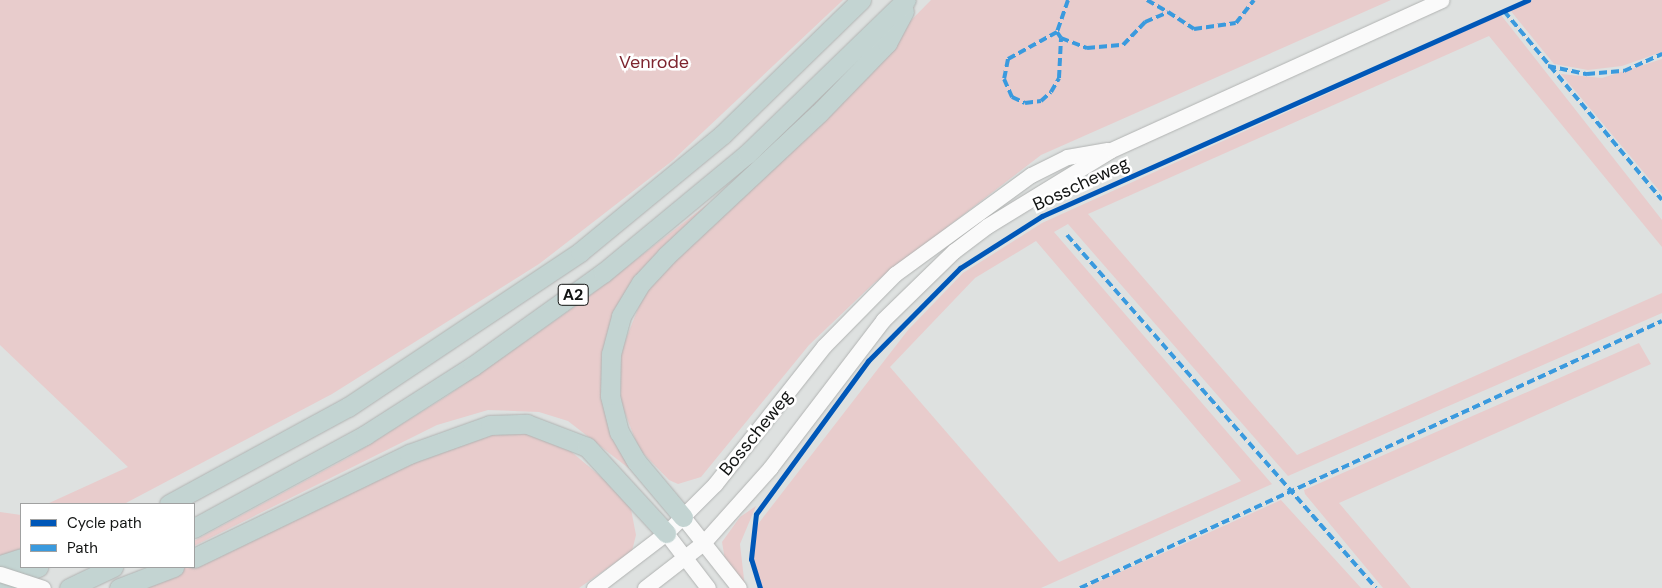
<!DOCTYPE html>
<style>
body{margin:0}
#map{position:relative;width:1662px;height:588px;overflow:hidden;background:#dee1e0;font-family:"DM Sans",sans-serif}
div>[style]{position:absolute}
.green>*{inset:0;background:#e8cccc}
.roads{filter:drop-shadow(0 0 1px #b1b3b2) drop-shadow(0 0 1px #b1b3b2)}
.secondary>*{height:15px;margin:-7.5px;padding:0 7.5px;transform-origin:7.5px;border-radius:7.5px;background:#fafafa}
.highway>*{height:19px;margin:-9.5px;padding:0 9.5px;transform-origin:9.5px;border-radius:9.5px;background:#c3d4d2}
.bridges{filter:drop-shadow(0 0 1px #b1b3b2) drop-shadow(0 0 1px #b1b3b2)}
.secondary-bridge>*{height:15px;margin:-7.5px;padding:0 7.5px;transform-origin:7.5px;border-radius:7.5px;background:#fafafa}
.quiet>*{height:4px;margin-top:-2px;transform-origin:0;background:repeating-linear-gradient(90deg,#3a9ade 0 8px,transparent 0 12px)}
.cycleway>*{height:5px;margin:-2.5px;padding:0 2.5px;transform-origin:2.5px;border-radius:2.5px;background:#0057b8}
span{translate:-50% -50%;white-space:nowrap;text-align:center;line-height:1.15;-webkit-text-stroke:5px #fff;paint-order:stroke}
.shield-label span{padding:1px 4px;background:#fff;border:1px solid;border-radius:4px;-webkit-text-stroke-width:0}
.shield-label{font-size:16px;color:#121413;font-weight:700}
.park-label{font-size:18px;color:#7e252f}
.street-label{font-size:18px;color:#121413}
.legend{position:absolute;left:20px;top:503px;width:175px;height:65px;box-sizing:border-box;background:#fff;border:1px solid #a0a1a1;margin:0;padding:6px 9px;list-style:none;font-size:15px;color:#121413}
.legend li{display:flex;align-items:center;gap:10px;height:25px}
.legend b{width:25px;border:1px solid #a0a1a1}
</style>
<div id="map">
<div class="green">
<i style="clip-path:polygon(0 0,843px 0,672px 161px,539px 264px,332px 394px,124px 504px,47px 504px,128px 467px,0 345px)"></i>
<i style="clip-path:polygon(931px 0,1391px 0,1041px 155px,873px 284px,809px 345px,701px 477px,678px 484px,669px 480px,639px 449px,621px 403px,620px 354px,645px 291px)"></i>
<i style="clip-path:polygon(1533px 0,1662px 0,1662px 52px,1622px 66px,1588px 70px,1554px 64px,1510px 10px)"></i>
<i style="clip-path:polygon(evenodd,1501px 15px,1662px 220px,1662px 247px,1489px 36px,1088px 214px,1297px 455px,1662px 293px,1662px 313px,1288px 476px,1068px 224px,1054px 232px,1272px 484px,1041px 588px,761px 588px,752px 554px,758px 524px,908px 330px,963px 273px,1042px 223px,1501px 15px,1036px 241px,1241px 481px,1059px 562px,890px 367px,975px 278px,1036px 241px)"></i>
<i style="clip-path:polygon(1662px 59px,1662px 194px,1561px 74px,1602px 78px)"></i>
<i style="clip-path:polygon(710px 202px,642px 270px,608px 335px,631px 470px,568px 421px,539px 412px,488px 410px,437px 425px,194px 546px,194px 541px,351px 456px,447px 396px,583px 301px)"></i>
<i style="clip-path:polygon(1639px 343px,1651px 364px,1339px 503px,1411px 588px,1383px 588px,1305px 494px,1304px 490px)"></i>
<i style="clip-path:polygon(500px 426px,561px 443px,613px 487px,631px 509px,636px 535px,632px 551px,579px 588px,131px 588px,180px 567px,194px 567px,438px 441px)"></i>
<i style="clip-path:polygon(1281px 500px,1361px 588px,1084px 588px,1186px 543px)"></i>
<i style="clip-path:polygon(756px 506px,740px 544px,745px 588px,725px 560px,722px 542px,740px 517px)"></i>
<i style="clip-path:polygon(0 512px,21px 515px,21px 550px,0 560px)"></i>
</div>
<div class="roads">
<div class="secondary">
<i style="left:683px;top:517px;width:90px;rotate:51.7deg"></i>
<i style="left:666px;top:533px;width:69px;rotate:52.6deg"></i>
<i style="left:594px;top:588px;width:91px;rotate:-37.4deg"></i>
<i style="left:666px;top:533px;width:69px;rotate:-45deg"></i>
<i style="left:715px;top:484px;width:176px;rotate:-51.7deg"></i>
<i style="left:824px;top:346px;width:101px;rotate:-45.4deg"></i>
<i style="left:895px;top:274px;width:168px;rotate:-36.1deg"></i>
<i style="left:1031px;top:175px;width:40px;rotate:-26.6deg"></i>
<i style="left:1067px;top:157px;width:41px;rotate:-9.9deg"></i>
<i style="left:645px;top:588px;width:73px;rotate:-37.8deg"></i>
<i style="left:703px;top:543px;width:101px;rotate:-48.2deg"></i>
<i style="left:770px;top:468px;width:186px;rotate:-52.6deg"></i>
<i style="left:883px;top:320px;width:99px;rotate:-44.2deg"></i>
<i style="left:954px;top:251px;width:41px;rotate:-37.1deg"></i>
<i style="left:987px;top:226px;width:145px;rotate:-31.5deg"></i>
<i style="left:1111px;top:150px;width:363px;rotate:-24.4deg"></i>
</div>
<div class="highway">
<i style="left:169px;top:504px;width:204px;rotate:-28.5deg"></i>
<i style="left:348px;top:407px;width:279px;rotate:-33.7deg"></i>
<i style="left:580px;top:252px;width:184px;rotate:-39.5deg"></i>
<i style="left:722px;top:135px;width:194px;rotate:-44.2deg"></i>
<i style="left:683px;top:517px;width:73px;rotate:-130deg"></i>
<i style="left:636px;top:461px;width:34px;rotate:-120deg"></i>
<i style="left:619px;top:432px;width:38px;rotate:-104deg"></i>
<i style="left:610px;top:395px;width:41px;rotate:-88.6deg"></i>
<i style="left:611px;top:354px;width:39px;rotate:-75deg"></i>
<i style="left:621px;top:316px;width:39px;rotate:-59deg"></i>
<i style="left:641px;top:283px;width:37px;rotate:-47deg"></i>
<i style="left:666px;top:256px;width:209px;rotate:-43.1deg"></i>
<i style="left:819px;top:113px;width:98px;rotate:-45.8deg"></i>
<i style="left:887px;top:43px;width:36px;rotate:-62deg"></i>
<i style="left:194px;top:528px;width:195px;rotate:-28.5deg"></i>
<i style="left:365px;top:435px;width:128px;rotate:-32.6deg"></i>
<i style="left:473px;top:366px;width:160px;rotate:-35.6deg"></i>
<i style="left:603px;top:273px;width:187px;rotate:-39.6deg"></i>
<i style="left:747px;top:154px;width:221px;rotate:-44.1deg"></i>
<i style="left:194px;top:558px;width:239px;rotate:-25.8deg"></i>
<i style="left:409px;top:454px;width:86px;rotate:-19.7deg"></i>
<i style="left:490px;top:425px;width:37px;rotate:-2deg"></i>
<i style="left:527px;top:424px;width:64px;rotate:21deg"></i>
<i style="left:587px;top:447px;width:117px;rotate:47.4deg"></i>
<i style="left:0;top:565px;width:22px;rotate:-18deg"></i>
<i style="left:0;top:584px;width:42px;rotate:-24.1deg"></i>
<i style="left:69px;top:588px;width:49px;rotate:-25.5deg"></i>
<i style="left:119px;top:588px;width:59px;rotate:-20.9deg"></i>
</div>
</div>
<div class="bridges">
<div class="secondary-bridge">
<i style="left:0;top:574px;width:45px;rotate:18deg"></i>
</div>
</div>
<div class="quiet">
<i style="left:1068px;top:0;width:34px;rotate:109deg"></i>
<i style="left:1057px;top:32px;width:7px;rotate:56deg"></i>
<i style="left:1061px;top:38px;width:28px;rotate:21deg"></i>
<i style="left:1087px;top:48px;width:36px;rotate:-5deg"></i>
<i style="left:1123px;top:45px;width:32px;rotate:-46deg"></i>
<i style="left:1145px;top:22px;width:25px;rotate:-23deg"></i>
<i style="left:1168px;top:12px;width:31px;rotate:33deg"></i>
<i style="left:1194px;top:29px;width:42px;rotate:-8.1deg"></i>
<i style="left:1236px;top:23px;width:29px;rotate:-52deg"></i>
<i style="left:1147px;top:0;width:24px;rotate:30deg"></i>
<i style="left:1504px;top:11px;width:246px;rotate:50.1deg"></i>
<i style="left:1057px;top:32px;width:56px;rotate:151.1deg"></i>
<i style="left:1008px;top:59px;width:20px;rotate:101deg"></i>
<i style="left:1004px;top:79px;width:20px;rotate:66deg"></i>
<i style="left:1012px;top:97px;width:14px;rotate:25deg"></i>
<i style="left:1025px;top:103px;width:16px;rotate:-7deg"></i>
<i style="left:1041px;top:101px;width:13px;rotate:-42deg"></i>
<i style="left:1051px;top:92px;width:16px;rotate:-60deg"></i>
<i style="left:1059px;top:78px;width:40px;rotate:-87.1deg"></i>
<i style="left:1548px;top:66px;width:40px;rotate:12deg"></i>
<i style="left:1587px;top:74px;width:37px;rotate:-5deg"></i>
<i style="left:1624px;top:71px;width:42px;rotate:-24.1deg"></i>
<i style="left:1067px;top:235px;width:469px;rotate:48.8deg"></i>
<i style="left:1080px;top:588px;width:640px;rotate:-24.64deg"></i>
</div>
<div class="cycleway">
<i style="left:760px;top:588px;width:30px;rotate:-107deg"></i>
<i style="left:751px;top:559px;width:45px;rotate:-83.7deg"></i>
<i style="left:756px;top:514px;width:190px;rotate:-53.8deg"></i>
<i style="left:868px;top:361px;width:131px;rotate:-45.3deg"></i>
<i style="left:960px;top:268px;width:97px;rotate:-32.4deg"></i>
<i style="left:1042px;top:216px;width:532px;rotate:-23.96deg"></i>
</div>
<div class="shield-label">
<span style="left:573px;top:295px">A2</span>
</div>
<div class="park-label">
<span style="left:654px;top:62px">Venrode</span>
</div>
<div class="street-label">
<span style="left:1081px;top:184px;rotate:-25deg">Bosscheweg</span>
<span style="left:756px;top:433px;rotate:-51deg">Bosscheweg</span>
</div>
<ul class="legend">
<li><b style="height:6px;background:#0057b8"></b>Cycle path</li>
<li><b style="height:6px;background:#3a9ade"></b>Path</li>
</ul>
</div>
